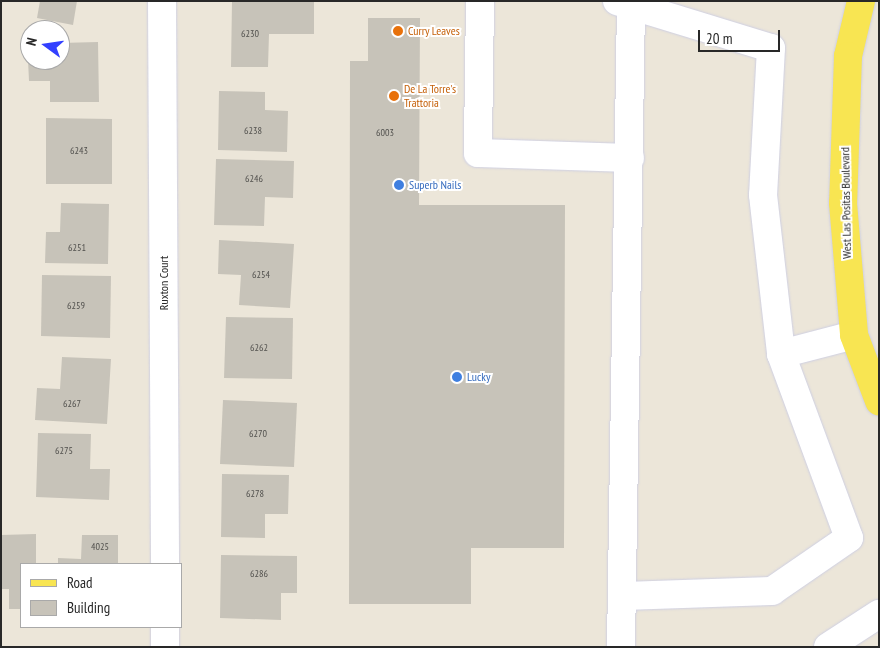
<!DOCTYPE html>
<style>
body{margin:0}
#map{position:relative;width:880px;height:648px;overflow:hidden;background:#ece6d9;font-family:"PT Sans Narrow",sans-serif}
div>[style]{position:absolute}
.building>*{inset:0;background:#c7c3b9}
.roads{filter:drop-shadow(0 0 1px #cecfe2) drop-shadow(0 0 1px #cecfe2)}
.minor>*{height:28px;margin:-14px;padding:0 14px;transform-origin:14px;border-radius:14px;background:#fff}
.major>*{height:28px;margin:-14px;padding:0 14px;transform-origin:14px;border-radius:14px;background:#f8e552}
.dots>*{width:14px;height:14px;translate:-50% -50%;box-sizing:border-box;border:2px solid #fff;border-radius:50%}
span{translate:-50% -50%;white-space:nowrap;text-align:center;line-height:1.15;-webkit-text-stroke:4px #fff;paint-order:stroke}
.number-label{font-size:10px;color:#504f4c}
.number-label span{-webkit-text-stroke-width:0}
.food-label{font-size:12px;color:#c56008}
.left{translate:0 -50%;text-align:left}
.shop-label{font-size:12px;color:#366cbe}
.street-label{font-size:12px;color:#282828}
.frame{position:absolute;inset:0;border:2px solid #282828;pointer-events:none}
.legend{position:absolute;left:20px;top:563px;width:162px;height:65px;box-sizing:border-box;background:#fff;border:1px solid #a9a9a9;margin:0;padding:6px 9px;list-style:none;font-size:15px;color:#282828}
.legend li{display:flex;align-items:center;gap:10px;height:25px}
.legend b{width:25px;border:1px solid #a9a9a9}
.north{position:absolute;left:20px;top:20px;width:50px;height:50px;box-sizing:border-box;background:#fff;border:1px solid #a9a9a9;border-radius:50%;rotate:284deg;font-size:14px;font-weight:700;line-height:20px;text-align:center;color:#282828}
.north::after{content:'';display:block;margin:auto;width:18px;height:22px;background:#3340ff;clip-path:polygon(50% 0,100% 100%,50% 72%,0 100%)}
.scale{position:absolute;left:698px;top:30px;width:82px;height:22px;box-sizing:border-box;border:2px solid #282828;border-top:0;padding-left:6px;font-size:15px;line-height:18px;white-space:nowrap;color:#282828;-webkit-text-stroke:4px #fff;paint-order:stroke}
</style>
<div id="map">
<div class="building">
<i style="clip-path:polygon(40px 1px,77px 1px,73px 25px,37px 18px)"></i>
<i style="clip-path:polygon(232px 1px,314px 1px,314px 34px,269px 34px,268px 67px,231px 67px)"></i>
<i style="clip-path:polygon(368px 18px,420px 18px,419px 205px,565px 205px,564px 548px,471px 548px,471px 604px,349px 604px,350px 61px,368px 61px)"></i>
<i style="clip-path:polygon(98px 42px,99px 102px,50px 102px,50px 81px,29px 81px,28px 60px,60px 60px,60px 43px)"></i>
<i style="clip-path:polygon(219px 91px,265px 92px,265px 110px,288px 111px,287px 152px,218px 150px)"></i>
<i style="clip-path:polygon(46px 118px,112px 119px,112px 184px,46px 184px)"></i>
<i style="clip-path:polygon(216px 159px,294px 161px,293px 198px,265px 197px,264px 226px,214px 225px)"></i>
<i style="clip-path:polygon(61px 203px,109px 204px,108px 264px,45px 263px,46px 232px,60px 232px)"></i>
<i style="clip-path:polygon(219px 240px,294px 244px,290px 308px,239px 305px,241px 275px,218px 274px)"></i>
<i style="clip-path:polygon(42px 275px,111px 276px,110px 338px,41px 336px)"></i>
<i style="clip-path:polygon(226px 317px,293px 318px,292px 379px,224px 378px)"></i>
<i style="clip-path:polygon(62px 357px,111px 359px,107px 424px,35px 420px,37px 388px,60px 389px)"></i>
<i style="clip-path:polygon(223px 400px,297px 403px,294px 467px,220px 464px)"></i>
<i style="clip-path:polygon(38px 433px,91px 434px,90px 469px,110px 469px,109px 500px,36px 497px)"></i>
<i style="clip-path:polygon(222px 474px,289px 475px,288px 514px,265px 514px,265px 538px,221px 537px)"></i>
<i style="clip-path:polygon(36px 534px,36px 564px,21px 564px,21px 609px,9px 609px,9px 589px,1px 589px,1px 535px)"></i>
<i style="clip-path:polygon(82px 535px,118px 535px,118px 564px,58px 564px,58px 558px,81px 559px)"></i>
<i style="clip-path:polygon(221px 555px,297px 556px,297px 593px,281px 593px,281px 620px,220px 618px)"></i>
</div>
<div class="roads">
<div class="minor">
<i style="left:162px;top:1px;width:563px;rotate:89.69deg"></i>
<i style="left:480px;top:1px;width:152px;rotate:90.8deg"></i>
<i style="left:478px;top:153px;width:152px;rotate:1.9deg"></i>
<i style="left:617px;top:1px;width:161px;rotate:17deg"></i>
<i style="left:771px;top:48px;width:147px;rotate:93.1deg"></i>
<i style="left:763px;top:195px;width:160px;rotate:83.5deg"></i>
<i style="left:781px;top:354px;width:196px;rotate:69.7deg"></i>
<i style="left:849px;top:538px;width:93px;rotate:145.5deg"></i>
<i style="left:772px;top:591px;width:149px;rotate:178.1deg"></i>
<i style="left:781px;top:354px;width:75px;rotate:-14.6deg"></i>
<i style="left:165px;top:627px;width:20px;rotate:90deg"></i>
<i style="left:621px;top:647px;width:641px;rotate:-89.11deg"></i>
<i style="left:828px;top:647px;width:61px;rotate:-32.9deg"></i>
</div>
<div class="major">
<i style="left:861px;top:1px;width:57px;rotate:103.3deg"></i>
<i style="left:848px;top:56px;width:147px;rotate:91.9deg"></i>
<i style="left:843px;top:203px;width:132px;rotate:85.2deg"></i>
<i style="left:854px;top:335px;width:71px;rotate:69.3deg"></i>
</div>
</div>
<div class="dots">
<i style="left:398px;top:31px;background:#e8710a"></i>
<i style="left:394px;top:96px;background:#e8710a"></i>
<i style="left:399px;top:185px;background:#3f7fe0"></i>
<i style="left:457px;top:377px;background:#3f7fe0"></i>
</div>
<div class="number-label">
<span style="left:250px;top:34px">6230</span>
<span style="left:253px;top:131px">6238</span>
<span style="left:385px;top:133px">6003</span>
<span style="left:79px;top:151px">6243</span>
<span style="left:254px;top:179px">6246</span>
<span style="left:77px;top:248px">6251</span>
<span style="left:261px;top:275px">6254</span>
<span style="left:76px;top:306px">6259</span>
<span style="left:259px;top:348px">6262</span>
<span style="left:72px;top:404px">6267</span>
<span style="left:258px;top:434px">6270</span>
<span style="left:64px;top:451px">6275</span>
<span style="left:255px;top:494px">6278</span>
<span style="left:100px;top:547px">4025</span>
<span style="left:259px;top:574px">6286</span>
</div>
<div class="food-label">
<span class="left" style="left:408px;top:31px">Curry Leaves</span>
<span class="left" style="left:404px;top:96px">De La Torre's<br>Trattoria</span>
</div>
<div class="shop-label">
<span class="left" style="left:409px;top:185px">Superb Nails</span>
<span class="left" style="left:467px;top:377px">Lucky</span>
</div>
<div class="street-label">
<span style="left:846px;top:203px;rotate:-91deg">West Las Positas Boulevard</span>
<span style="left:164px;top:283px;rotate:-90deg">Ruxton Court</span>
</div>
<div class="frame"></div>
<ul class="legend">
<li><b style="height:6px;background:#f8e552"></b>Road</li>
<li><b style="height:14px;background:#c7c3b9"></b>Building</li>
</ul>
<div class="north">N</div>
<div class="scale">20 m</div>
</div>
